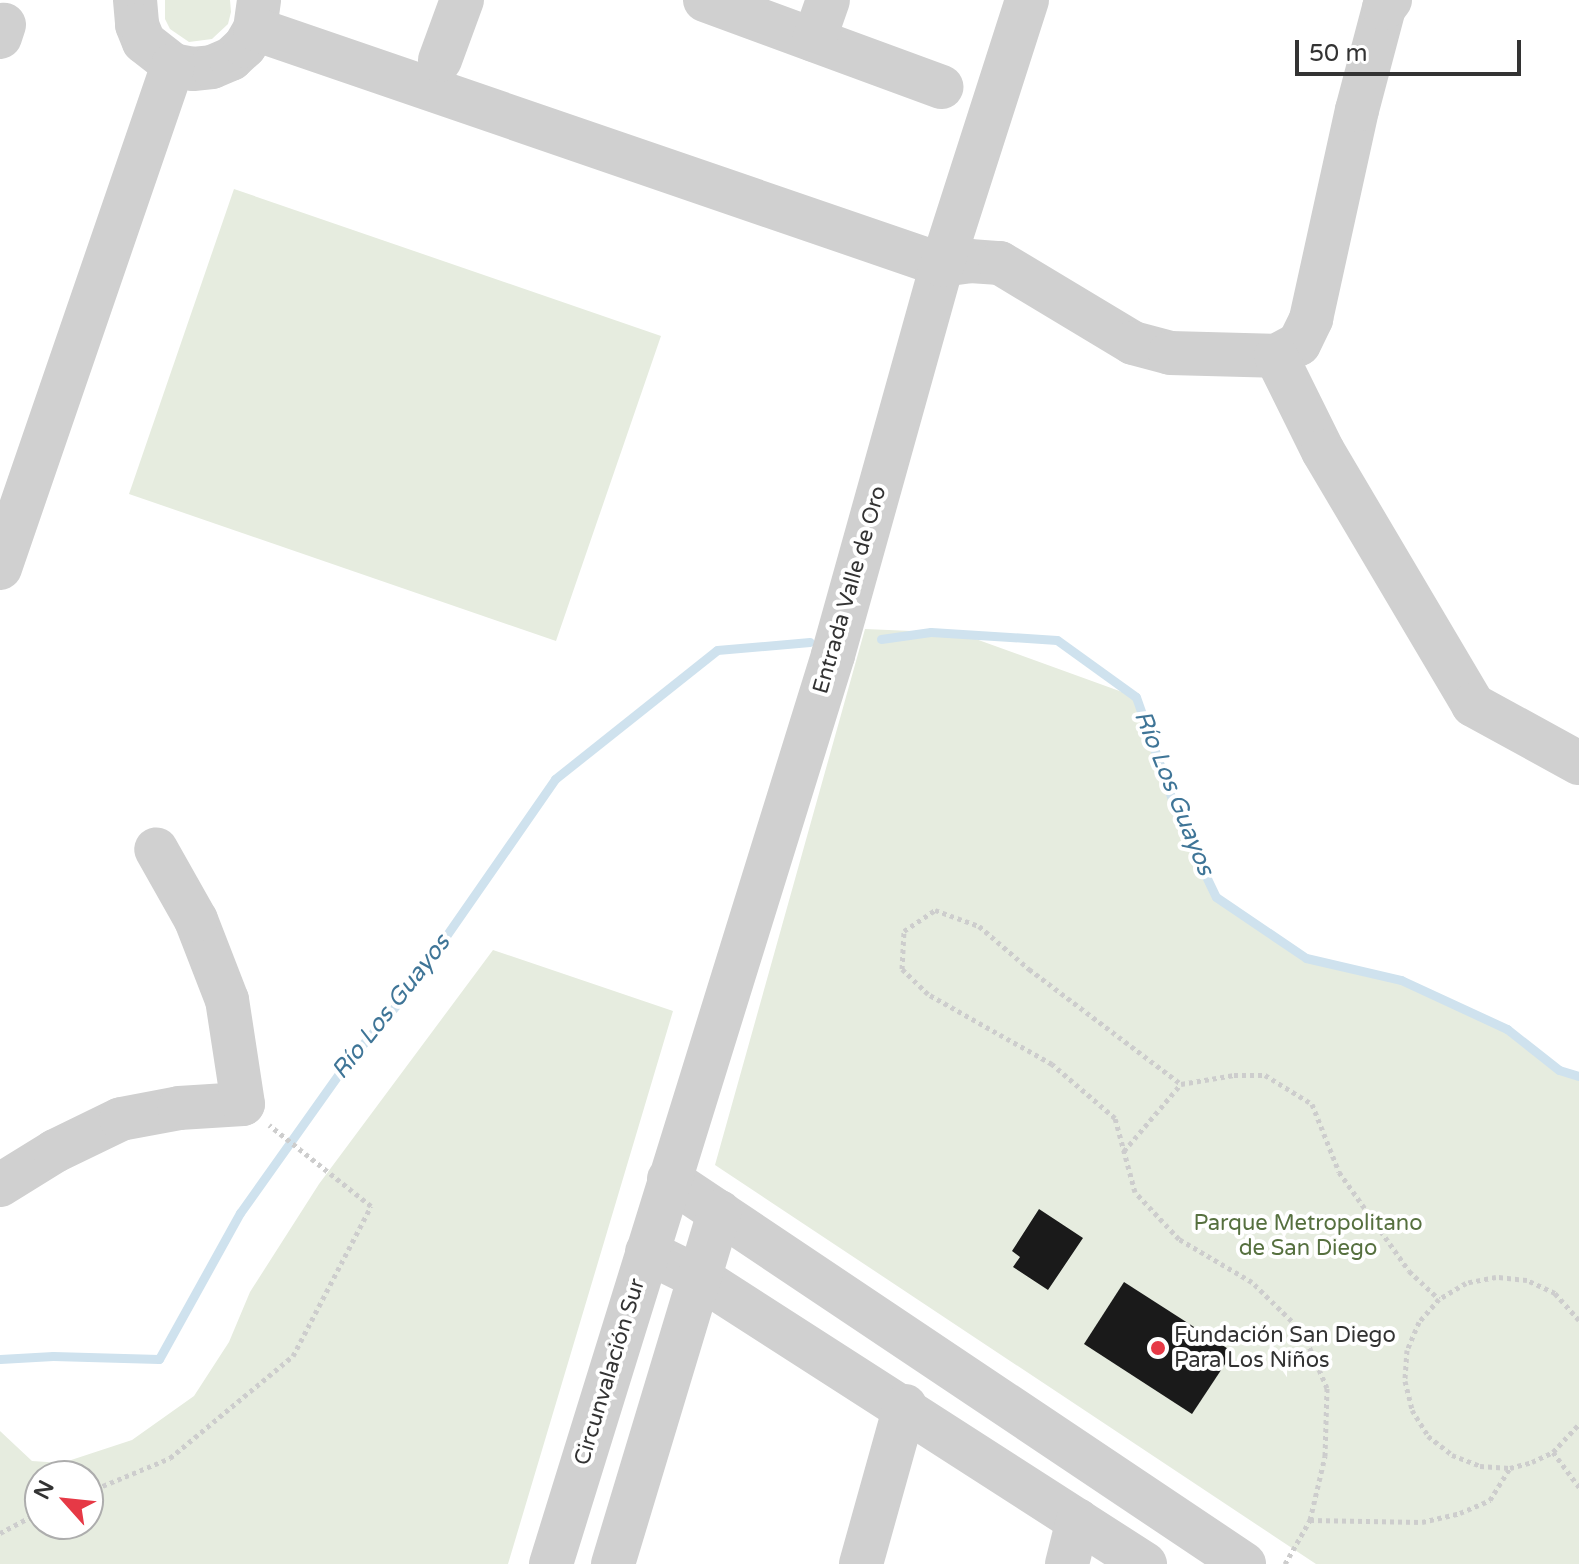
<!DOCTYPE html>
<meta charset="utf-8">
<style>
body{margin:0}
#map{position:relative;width:1579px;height:1564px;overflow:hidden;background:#fff;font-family:"Varela Round",sans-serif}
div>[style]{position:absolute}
.green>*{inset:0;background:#e6ecdf}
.stream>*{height:9px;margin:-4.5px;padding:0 4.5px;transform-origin:4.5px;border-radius:4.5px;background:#cfe2ee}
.building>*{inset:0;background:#1a1a1a}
.path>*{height:5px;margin-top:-2.5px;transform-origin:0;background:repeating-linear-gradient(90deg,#cdcdcd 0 4px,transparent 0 8px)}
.minor>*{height:44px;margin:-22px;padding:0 22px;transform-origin:22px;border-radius:22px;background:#d0d0d0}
.dots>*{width:22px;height:22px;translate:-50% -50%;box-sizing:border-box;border:4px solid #fff;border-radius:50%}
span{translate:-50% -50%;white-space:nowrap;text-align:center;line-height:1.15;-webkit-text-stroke:8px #fff;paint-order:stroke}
.street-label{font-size:22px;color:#333}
.park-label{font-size:22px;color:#56703f}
.poi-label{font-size:22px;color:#333}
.left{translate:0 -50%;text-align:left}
.water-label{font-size:24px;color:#3f7597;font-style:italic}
.north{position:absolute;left:24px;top:1460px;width:80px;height:80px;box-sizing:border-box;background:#fff;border:2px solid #adadad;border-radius:50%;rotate:297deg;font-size:22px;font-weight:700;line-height:32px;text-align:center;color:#333}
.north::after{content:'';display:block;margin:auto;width:28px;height:36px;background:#e63946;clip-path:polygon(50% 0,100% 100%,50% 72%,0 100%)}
.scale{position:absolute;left:1295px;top:40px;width:226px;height:36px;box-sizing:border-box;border:4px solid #333;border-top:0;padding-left:10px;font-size:24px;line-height:28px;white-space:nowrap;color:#333;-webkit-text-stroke:6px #fff;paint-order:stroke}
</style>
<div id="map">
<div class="green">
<i style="clip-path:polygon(165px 0,230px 0,231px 12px,228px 24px,212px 39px,189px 42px,170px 29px,165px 19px)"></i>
<i style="clip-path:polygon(234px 189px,661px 336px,556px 641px,129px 494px)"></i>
<i style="clip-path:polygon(865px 629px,959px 633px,1136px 697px,1180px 822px,1216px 897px,1306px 958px,1401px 980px,1507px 1029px,1559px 1070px,1579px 1076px,1579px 1564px,1316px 1564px,715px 1165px)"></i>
<i style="clip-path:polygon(evenodd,493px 950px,673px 1011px,508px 1564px,0 1564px,0 1431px,32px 1461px,62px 1463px,132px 1440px,194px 1396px,229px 1342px,250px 1292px,319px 1184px,493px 950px,40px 1476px,88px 1476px,88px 1524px,40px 1524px,40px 1476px)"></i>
</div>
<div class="stream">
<i style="left:881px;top:639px;width:50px;rotate:-8deg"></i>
<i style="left:931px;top:632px;width:126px;rotate:3.6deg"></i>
<i style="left:1057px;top:640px;width:97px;rotate:35.8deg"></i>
<i style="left:1136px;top:697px;width:133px;rotate:70.6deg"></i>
<i style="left:1180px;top:822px;width:83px;rotate:64.4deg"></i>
<i style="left:1216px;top:897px;width:109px;rotate:34.1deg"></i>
<i style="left:1306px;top:958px;width:98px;rotate:13deg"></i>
<i style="left:1401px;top:980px;width:117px;rotate:24.8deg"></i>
<i style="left:1507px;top:1029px;width:66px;rotate:38.3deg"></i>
<i style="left:1559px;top:1070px;width:21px;rotate:17deg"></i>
<i style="left:0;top:1359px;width:53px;rotate:-3.2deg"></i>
<i style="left:53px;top:1356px;width:106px;rotate:1.6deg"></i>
<i style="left:159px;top:1359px;width:167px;rotate:-61deg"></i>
<i style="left:240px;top:1213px;width:181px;rotate:-54.6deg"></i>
<i style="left:345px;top:1065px;width:92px;rotate:-49.4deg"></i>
<i style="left:405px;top:995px;width:263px;rotate:-55.2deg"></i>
<i style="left:555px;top:779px;width:207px;rotate:-38.5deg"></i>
<i style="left:717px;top:650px;width:93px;rotate:-4.9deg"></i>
</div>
<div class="building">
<i style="clip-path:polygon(1039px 1209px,1083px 1238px,1048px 1290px,1013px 1267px,1020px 1257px,1012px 1251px)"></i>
<i style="clip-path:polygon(1124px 1282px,1233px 1352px,1192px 1414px,1084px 1344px)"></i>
</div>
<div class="path">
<i style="left:1124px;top:1151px;width:88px;rotate:-49.6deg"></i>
<i style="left:1579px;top:1320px;width:36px;rotate:-132deg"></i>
<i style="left:1555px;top:1293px;width:31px;rotate:-155deg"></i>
<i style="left:1527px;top:1280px;width:31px;rotate:-174deg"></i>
<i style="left:1496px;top:1277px;width:31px;rotate:169deg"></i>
<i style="left:1466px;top:1283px;width:31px;rotate:149deg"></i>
<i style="left:1439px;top:1299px;width:30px;rotate:131deg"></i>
<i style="left:1419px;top:1322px;width:30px;rotate:113deg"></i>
<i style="left:1407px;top:1350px;width:31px;rotate:94deg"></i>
<i style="left:1405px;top:1381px;width:30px;rotate:76deg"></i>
<i style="left:1412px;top:1410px;width:31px;rotate:58deg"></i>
<i style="left:1428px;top:1436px;width:31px;rotate:38deg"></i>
<i style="left:1452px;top:1455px;width:30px;rotate:21deg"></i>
<i style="left:1480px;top:1466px;width:30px;rotate:4deg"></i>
<i style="left:1510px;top:1468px;width:23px;rotate:-15deg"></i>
<i style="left:1532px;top:1462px;width:23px;rotate:-25deg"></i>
<i style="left:1553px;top:1452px;width:38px;rotate:-47deg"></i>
<i style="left:1553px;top:1452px;width:44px;rotate:53.4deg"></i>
<i style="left:88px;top:1492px;width:89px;rotate:-22.5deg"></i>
<i style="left:170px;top:1458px;width:160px;rotate:-39.7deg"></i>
<i style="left:293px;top:1356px;width:169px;rotate:-62.5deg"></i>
<i style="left:371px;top:1206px;width:130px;rotate:-141.5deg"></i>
<i style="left:1310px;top:1520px;width:112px;rotate:1deg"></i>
<i style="left:1422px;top:1522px;width:39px;rotate:-13deg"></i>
<i style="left:1460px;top:1513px;width:33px;rotate:-23deg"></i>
<i style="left:1490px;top:1500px;width:38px;rotate:-58deg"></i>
<i style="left:0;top:1533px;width:45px;rotate:-27.7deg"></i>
<i style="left:1285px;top:1564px;width:51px;rotate:-60.4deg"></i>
<i style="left:1310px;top:1520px;width:66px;rotate:-76.8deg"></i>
<i style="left:1325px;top:1456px;width:68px;rotate:-88.3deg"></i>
<i style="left:1327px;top:1388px;width:61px;rotate:-113.2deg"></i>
<i style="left:1303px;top:1332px;width:71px;rotate:-135.6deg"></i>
<i style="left:1252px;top:1282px;width:85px;rotate:-149.5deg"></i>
<i style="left:1179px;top:1239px;width:64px;rotate:-133.1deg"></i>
<i style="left:1135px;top:1192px;width:77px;rotate:-105.1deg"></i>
<i style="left:1115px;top:1118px;width:83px;rotate:-139.4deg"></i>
<i style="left:1052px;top:1064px;width:142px;rotate:-150.6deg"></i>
<i style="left:928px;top:994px;width:36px;rotate:-136deg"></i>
<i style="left:902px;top:969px;width:38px;rotate:-87deg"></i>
<i style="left:904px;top:931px;width:37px;rotate:-34deg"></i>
<i style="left:935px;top:910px;width:47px;rotate:20deg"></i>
<i style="left:979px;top:926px;width:66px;rotate:40.7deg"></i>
<i style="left:1029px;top:969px;width:191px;rotate:37.1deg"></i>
<i style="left:1181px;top:1084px;width:54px;rotate:-9.6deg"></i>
<i style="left:1234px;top:1075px;width:31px"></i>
<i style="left:1265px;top:1075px;width:55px;rotate:31.7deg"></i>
<i style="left:1312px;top:1104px;width:73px;rotate:68.3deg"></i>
<i style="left:1339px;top:1172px;width:121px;rotate:54.7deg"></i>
<i style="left:1409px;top:1271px;width:41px;rotate:43deg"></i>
</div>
<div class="minor">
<i style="left:135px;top:0;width:25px;rotate:85deg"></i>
<i style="left:137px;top:25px;width:18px;rotate:68deg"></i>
<i style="left:144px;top:42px;width:37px;rotate:38deg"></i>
<i style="left:173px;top:65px;width:20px;rotate:11deg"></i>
<i style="left:193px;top:69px;width:19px;rotate:-6deg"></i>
<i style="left:212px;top:67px;width:21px;rotate:-23deg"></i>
<i style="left:231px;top:59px;width:19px;rotate:-43deg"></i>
<i style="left:245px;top:46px;width:20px;rotate:-60deg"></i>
<i style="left:255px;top:29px;width:29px;rotate:-82deg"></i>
<i style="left:705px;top:0;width:252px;rotate:20.2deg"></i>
<i style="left:255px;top:29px;width:726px;rotate:18.96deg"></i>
<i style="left:942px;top:265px;width:28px;rotate:-8deg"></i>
<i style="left:970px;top:261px;width:30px;rotate:4deg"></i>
<i style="left:1000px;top:263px;width:155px;rotate:31deg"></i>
<i style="left:1133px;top:343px;width:38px;rotate:15deg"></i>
<i style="left:1170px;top:353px;width:106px;rotate:1.6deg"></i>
<i style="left:1276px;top:356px;width:26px;rotate:-28deg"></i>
<i style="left:1299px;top:344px;width:28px;rotate:-64deg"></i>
<i style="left:1311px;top:319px;width:214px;rotate:-77.6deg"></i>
<i style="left:1357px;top:110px;width:106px;rotate:-75.2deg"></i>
<i style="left:1384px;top:8px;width:10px;rotate:-53deg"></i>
<i style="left:0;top:37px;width:13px;rotate:-72deg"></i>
<i style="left:814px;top:40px;width:42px;rotate:-70.7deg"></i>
<i style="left:440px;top:60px;width:64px;rotate:-69.9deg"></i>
<i style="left:1276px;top:356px;width:106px;rotate:63.7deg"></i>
<i style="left:1323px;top:451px;width:295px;rotate:59.4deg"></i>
<i style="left:1473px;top:705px;width:121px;rotate:28.7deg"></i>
<i style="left:0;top:568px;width:532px;rotate:-71.02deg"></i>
<i style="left:669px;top:1179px;width:692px;rotate:33.8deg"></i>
<i style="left:0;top:1185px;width:65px;rotate:-31.7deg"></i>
<i style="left:55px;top:1151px;width:73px;rotate:-25.9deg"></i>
<i style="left:121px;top:1119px;width:59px;rotate:-10.7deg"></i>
<i style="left:179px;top:1108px;width:64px;rotate:-3.6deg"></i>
<i style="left:243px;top:1104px;width:105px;rotate:-98.7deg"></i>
<i style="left:227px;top:1000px;width:86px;rotate:-111.2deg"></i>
<i style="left:196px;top:920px;width:81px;rotate:-119.4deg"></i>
<i style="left:647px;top:1252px;width:59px;rotate:26.1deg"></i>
<i style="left:700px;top:1278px;width:529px;rotate:32.73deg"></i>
<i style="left:551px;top:1564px;width:952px;rotate:-72.76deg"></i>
<i style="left:833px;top:655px;width:405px;rotate:-74.4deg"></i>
<i style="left:942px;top:265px;width:278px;rotate:-72.2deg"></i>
<i style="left:613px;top:1564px;width:368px;rotate:-73.2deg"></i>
<i style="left:861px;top:1564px;width:164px;rotate:-74.4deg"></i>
<i style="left:1067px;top:1564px;width:45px;rotate:-76deg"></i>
</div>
<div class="dots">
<i style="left:1158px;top:1348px;background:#e63946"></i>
</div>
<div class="street-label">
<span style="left:850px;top:590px;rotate:-74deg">Entrada Valle de Oro</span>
<span style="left:610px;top:1372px;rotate:-73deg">Circunvalación Sur</span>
</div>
<div class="park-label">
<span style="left:1308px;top:1236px">Parque Metropolitano<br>de San Diego</span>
</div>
<div class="poi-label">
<span class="left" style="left:1174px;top:1348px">Fundación San Diego<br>Para Los Niños</span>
</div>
<div class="water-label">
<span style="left:1174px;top:793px;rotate:68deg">Río Los Guayos</span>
<span style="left:391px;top:1007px;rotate:-52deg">Río Los Guayos</span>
</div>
<div class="north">N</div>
<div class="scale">50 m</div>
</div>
